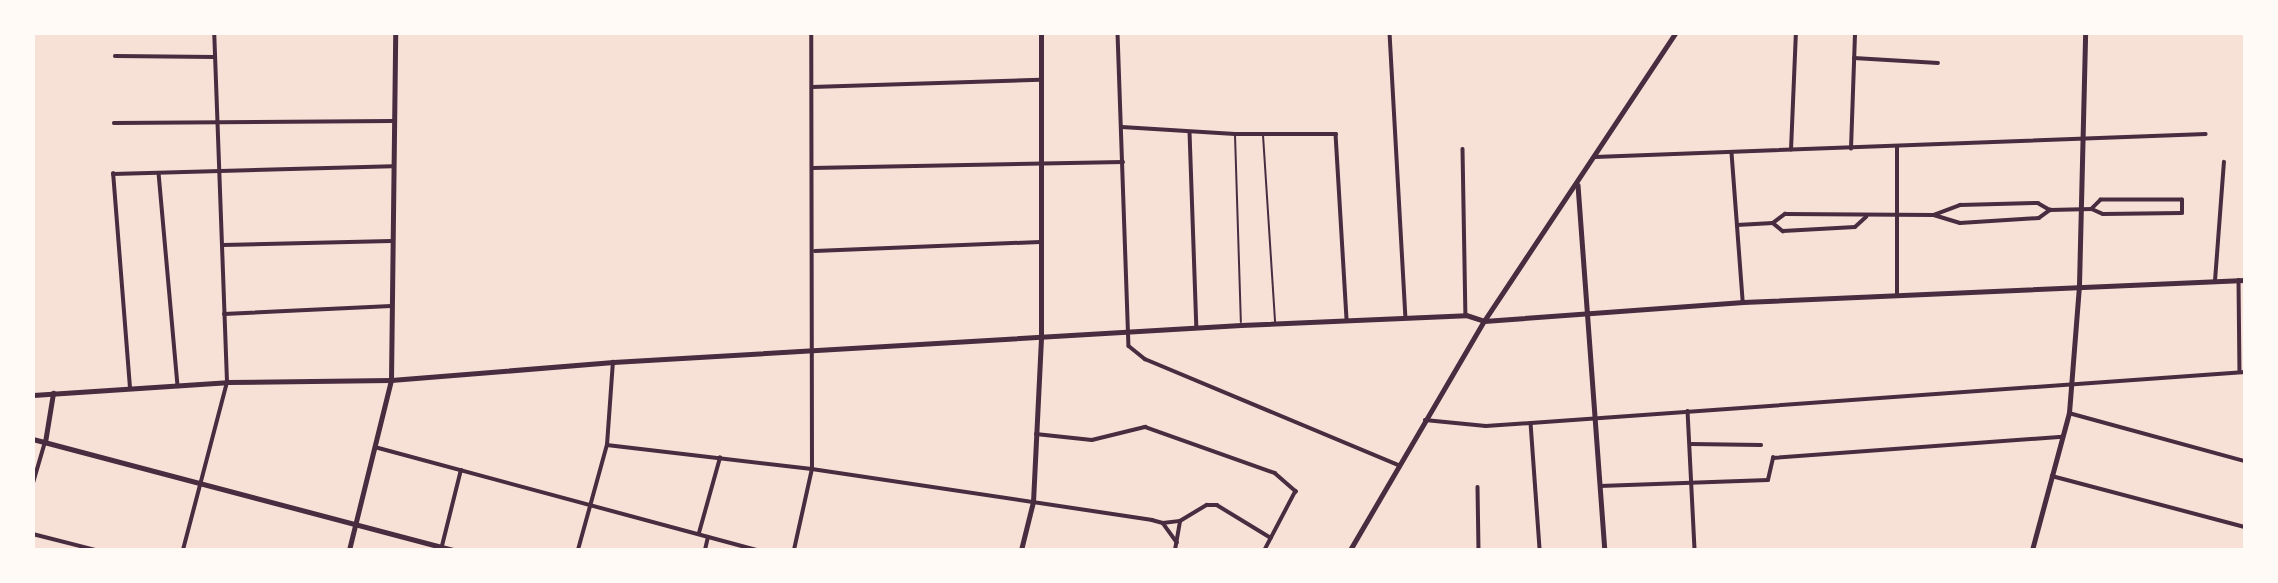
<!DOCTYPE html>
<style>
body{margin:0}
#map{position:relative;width:2278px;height:583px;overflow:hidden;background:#f7e1d7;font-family:Signika,sans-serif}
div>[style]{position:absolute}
.service>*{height:2px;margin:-1px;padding:0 1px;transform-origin:1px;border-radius:1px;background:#4a2c40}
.minor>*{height:3.5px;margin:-1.75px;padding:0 1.75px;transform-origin:1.75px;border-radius:1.75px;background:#4a2c40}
.tertiary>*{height:4.5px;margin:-2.25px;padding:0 2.25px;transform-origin:2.25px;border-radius:2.25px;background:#4a2c40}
.secondary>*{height:5px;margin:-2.5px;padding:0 2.5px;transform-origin:2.5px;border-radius:2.5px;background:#4a2c40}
span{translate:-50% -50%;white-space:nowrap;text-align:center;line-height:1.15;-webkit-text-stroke:5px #fffaf5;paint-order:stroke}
.frame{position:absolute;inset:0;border:35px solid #fffaf5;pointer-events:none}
</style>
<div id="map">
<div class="service">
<i style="left:1235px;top:135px;width:187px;rotate:88.2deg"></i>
<i style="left:1263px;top:135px;width:187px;rotate:86.3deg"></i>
</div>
<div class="minor">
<i style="left:1118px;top:33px;width:313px;rotate:88deg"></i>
<i style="left:1129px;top:346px;width:21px;rotate:39deg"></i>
<i style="left:1145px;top:359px;width:274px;rotate:22.7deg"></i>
<i style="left:1390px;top:33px;width:284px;rotate:86.8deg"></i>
<i style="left:115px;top:56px;width:100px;rotate:0.6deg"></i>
<i style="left:1854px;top:58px;width:84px;rotate:3.4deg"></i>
<i style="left:812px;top:87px;width:228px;rotate:-1.8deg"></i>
<i style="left:114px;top:123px;width:279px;rotate:-0.4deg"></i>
<i style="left:1122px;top:127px;width:113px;rotate:3.5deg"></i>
<i style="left:1235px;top:134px;width:101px"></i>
<i style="left:1336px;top:134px;width:186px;rotate:86.6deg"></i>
<i style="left:1190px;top:132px;width:196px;rotate:88deg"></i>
<i style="left:1463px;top:149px;width:166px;rotate:89deg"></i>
<i style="left:1851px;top:149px;width:116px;rotate:-88deg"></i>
<i style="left:1791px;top:150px;width:117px;rotate:-87.6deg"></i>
<i style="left:1732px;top:153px;width:148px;rotate:85.7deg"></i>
<i style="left:1595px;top:157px;width:611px;rotate:-2.16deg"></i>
<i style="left:812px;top:168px;width:311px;rotate:-1.1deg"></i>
<i style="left:159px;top:173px;width:214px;rotate:84.9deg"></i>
<i style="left:1934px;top:215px;width:27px;rotate:17deg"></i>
<i style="left:1960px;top:223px;width:79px;rotate:-3.6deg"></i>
<i style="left:2039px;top:218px;width:14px;rotate:-36deg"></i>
<i style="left:1773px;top:223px;width:13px;rotate:39deg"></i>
<i style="left:1783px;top:231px;width:72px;rotate:-3.2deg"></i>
<i style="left:1855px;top:227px;width:15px;rotate:-42deg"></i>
<i style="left:1737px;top:225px;width:36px;rotate:-3deg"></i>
<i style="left:1773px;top:223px;width:15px;rotate:-37deg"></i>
<i style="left:1785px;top:214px;width:149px;rotate:0.4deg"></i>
<i style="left:1934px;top:215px;width:28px;rotate:-21deg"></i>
<i style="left:1960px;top:205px;width:78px;rotate:-1.5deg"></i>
<i style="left:2038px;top:203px;width:14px;rotate:30deg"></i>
<i style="left:2050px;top:210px;width:42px;rotate:-1.4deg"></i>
<i style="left:2092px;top:209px;width:12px;rotate:24deg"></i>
<i style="left:2103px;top:214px;width:79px;rotate:-0.7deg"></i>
<i style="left:2182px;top:213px;width:13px;rotate:-90deg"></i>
<i style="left:2182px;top:200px;width:81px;rotate:180deg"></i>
<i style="left:2101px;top:200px;width:13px;rotate:135deg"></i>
<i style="left:223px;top:245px;width:168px;rotate:-1.4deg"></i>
<i style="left:815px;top:251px;width:225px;rotate:-2.3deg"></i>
<i style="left:2239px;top:280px;width:92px;rotate:89.4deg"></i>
<i style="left:2215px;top:281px;width:119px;rotate:-85.7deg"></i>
<i style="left:1897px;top:294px;width:147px;rotate:-90deg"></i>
<i style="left:224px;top:314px;width:167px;rotate:-2.7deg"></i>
<i style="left:130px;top:388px;width:215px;rotate:-94.5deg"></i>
<i style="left:113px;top:174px;width:279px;rotate:-1.6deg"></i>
<i style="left:1688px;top:411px;width:139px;rotate:87.1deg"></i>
<i style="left:2069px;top:413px;width:182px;rotate:15.3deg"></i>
<i style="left:1425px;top:420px;width:61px;rotate:5.6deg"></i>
<i style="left:1486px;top:426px;width:45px;rotate:-3.8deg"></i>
<i style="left:1531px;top:423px;width:716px;rotate:-4.09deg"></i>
<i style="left:1531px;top:423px;width:127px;rotate:85.9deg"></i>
<i style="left:1036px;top:434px;width:56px;rotate:6.1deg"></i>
<i style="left:1092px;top:440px;width:55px;rotate:-13.8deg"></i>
<i style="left:1145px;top:427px;width:138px;rotate:19.5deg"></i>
<i style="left:1275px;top:473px;width:28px;rotate:41deg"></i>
<i style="left:1296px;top:491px;width:67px;rotate:117.7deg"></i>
<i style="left:1691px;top:444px;width:70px;rotate:0.8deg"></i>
<i style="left:607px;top:445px;width:206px;rotate:6.7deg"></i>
<i style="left:812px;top:469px;width:344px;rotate:8.5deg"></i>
<i style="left:1152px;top:520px;width:11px;rotate:15deg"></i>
<i style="left:1163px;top:523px;width:24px;rotate:54deg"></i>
<i style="left:375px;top:447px;width:395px;rotate:15.1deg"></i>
<i style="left:2052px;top:476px;width:200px;rotate:14.8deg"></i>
<i style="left:33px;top:483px;width:43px;rotate:-73.7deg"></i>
<i style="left:1600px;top:486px;width:168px;rotate:-2deg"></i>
<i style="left:1768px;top:480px;width:23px;rotate:-77deg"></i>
<i style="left:1773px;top:458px;width:290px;rotate:-4.2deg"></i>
<i style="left:1478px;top:487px;width:63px;rotate:89.1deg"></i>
<i style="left:1163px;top:523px;width:17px;rotate:-7deg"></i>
<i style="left:1180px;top:521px;width:31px;rotate:-31deg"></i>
<i style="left:1207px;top:505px;width:10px"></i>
<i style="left:1217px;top:505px;width:63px;rotate:31.4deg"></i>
<i style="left:699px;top:533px;width:78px;rotate:-74.4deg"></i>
<i style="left:33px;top:534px;width:65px;rotate:14.3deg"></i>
<i style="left:183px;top:550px;width:174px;rotate:-75.3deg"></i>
<i style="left:227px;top:382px;width:349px;rotate:-92.1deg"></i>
<i style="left:441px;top:550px;width:82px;rotate:-76deg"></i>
<i style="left:578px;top:550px;width:109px;rotate:-74.6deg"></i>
<i style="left:607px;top:445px;width:83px;rotate:-85.9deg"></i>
<i style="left:705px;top:550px;width:13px;rotate:-77deg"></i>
<i style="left:794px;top:550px;width:83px;rotate:-77.5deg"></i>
<i style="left:812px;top:469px;width:436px;rotate:-90.1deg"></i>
<i style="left:1175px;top:550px;width:29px;rotate:-80deg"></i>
</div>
<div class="tertiary">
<i style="left:1578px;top:185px;width:366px;rotate:85.8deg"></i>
<i style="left:33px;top:439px;width:435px;rotate:14.8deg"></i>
<i style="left:349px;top:550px;width:175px;rotate:-76.1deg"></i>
<i style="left:391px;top:380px;width:347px;rotate:-89.3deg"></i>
<i style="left:1021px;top:550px;width:49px;rotate:-76deg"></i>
<i style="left:1033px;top:502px;width:166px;rotate:-87.2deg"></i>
<i style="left:1041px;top:336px;width:303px;rotate:-90deg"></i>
<i style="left:1350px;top:550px;width:265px;rotate:-59.7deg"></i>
<i style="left:1484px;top:321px;width:346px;rotate:-56.4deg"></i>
<i style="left:2032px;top:550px;width:142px;rotate:-74.9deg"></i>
<i style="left:2069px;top:413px;width:128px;rotate:-85.5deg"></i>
<i style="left:2079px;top:285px;width:252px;rotate:-88.6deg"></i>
</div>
<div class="secondary">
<i style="left:33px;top:395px;width:194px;rotate:-3.8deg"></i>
<i style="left:227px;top:382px;width:164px;rotate:-0.7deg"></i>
<i style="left:391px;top:380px;width:223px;rotate:-4.6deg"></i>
<i style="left:613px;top:362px;width:629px;rotate:-3.37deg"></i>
<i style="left:1241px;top:325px;width:225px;rotate:-2.5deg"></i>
<i style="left:1466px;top:315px;width:19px;rotate:18deg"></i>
<i style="left:1484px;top:321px;width:260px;rotate:-4.2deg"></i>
<i style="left:1743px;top:302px;width:502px;rotate:-2.51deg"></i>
<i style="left:45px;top:442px;width:50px;rotate:-80.7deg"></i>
</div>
<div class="frame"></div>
</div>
